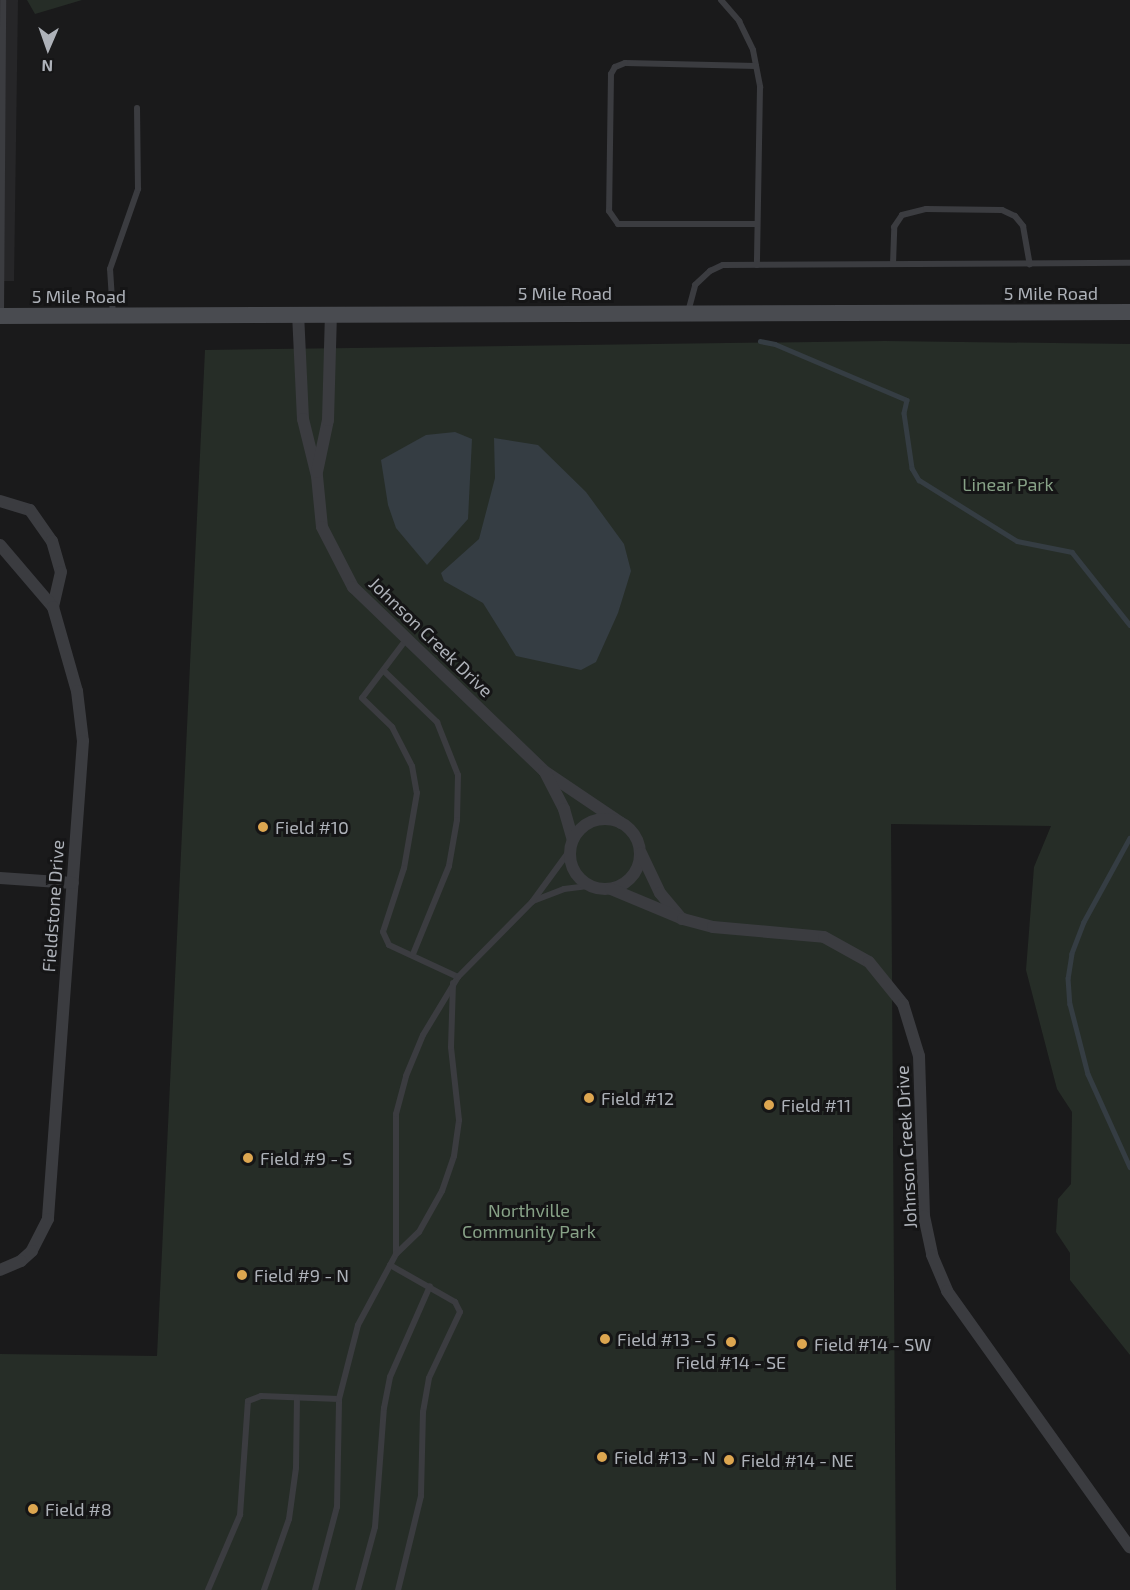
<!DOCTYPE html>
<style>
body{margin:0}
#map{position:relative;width:1130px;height:1590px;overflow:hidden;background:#1a1a1b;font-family:"Exo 2",sans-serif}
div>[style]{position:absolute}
.built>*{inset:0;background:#262628}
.green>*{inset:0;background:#262d27}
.water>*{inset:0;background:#353d43}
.stream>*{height:4.5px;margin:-2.25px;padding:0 2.25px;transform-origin:2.25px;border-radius:2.25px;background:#353d43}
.lane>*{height:6px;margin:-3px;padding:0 3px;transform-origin:3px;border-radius:3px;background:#3b3c40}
.street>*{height:12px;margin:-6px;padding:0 6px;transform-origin:6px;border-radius:6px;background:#3b3c40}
.street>.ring{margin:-6px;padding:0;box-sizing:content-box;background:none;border:12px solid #3b3c40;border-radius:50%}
.secondary>*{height:16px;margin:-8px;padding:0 8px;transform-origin:8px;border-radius:8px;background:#494b50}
.dots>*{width:16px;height:16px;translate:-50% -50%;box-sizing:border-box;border:3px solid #151516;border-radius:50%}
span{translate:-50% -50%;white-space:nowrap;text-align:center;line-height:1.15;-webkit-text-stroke:6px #151516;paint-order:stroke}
.street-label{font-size:18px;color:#aeb2b9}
.park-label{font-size:18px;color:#87a287}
.poi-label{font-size:18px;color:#aeb2b9}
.left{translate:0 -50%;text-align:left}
.north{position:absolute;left:18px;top:18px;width:60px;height:60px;-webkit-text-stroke:4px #151516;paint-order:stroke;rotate:182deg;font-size:16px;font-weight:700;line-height:24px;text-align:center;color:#aeb2b9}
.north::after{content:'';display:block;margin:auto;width:21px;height:27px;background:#aeb2b9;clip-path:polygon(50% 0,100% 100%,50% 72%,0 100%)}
</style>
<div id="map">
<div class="built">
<i style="clip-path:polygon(0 0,18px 0,14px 281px,0 281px)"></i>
</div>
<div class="green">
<i style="clip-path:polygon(27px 0,82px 0,35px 14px)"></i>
<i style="clip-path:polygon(885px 341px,1130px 344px,1130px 1355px,1070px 1280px,1070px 1253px,1056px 1232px,1058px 1199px,1071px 1184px,1072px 1112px,1057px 1089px,1026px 970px,1034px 867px,1051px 826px,891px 824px,896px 1590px,0 1590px,0 1354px,157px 1356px,205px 350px)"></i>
</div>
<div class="water">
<i style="clip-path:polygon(455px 432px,472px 439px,468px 519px,427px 565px,396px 528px,388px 505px,381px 460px,426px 435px)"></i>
<i style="clip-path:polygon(494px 438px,538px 445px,586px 492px,624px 544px,631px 571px,618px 613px,596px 662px,581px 670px,516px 656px,483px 603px,444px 581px,441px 573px,479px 539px,495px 478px)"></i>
</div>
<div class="stream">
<i style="left:760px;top:341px;width:15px;rotate:11deg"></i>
<i style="left:775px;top:344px;width:143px;rotate:23deg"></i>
<i style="left:907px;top:400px;width:13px;rotate:103deg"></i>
<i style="left:904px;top:413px;width:56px;rotate:81.7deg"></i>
<i style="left:912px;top:468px;width:14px;rotate:60deg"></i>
<i style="left:919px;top:480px;width:115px;rotate:31.9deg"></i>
<i style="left:1017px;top:541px;width:56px;rotate:11.3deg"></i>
<i style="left:1072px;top:552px;width:93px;rotate:51.5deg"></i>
<i style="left:1130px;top:838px;width:96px;rotate:118.7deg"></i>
<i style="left:1084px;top:922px;width:34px;rotate:111deg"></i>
<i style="left:1072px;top:954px;width:24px;rotate:99deg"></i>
<i style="left:1068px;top:978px;width:26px;rotate:86deg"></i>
<i style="left:1070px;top:1004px;width:72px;rotate:75.6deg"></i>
<i style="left:1088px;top:1074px;width:102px;rotate:65.7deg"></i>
</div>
<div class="lane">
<i style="left:721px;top:0;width:28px;rotate:49deg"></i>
<i style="left:739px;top:21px;width:32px;rotate:64deg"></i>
<i style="left:753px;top:50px;width:38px;rotate:79deg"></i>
<i style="left:760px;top:87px;width:178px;rotate:91deg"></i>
<i style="left:756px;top:66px;width:131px;rotate:-178.7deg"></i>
<i style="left:625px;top:63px;width:11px;rotate:158deg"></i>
<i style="left:615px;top:67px;width:8px;rotate:120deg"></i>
<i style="left:611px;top:74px;width:137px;rotate:90.8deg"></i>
<i style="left:609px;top:211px;width:16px;rotate:55deg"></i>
<i style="left:618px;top:224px;width:139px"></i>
<i style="left:893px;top:264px;width:37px;rotate:-88deg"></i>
<i style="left:894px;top:227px;width:14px;rotate:-56deg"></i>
<i style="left:902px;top:215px;width:25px;rotate:-14deg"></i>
<i style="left:926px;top:209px;width:76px;rotate:0.8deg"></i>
<i style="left:1002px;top:210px;width:14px;rotate:25deg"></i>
<i style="left:1015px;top:216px;width:13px;rotate:51deg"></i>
<i style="left:1023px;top:226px;width:39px;rotate:80deg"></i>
<i style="left:688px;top:312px;width:28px;rotate:-75deg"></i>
<i style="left:695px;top:285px;width:21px;rotate:-43deg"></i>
<i style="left:710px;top:271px;width:14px;rotate:-25deg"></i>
<i style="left:723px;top:265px;width:407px;rotate:-0.3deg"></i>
<i style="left:1px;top:315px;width:315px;rotate:-89.6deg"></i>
<i style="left:113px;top:315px;width:46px;rotate:-93.7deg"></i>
<i style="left:110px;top:269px;width:85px;rotate:-70.7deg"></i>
<i style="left:138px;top:189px;width:81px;rotate:-90.7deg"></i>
<i style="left:405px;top:641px;width:71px;rotate:127deg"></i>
<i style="left:362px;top:698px;width:42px;rotate:44deg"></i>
<i style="left:392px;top:727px;width:44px;rotate:62.9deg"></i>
<i style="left:412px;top:766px;width:27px;rotate:80deg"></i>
<i style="left:417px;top:793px;width:76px;rotate:99.8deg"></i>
<i style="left:404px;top:868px;width:67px;rotate:108.2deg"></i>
<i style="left:383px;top:932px;width:14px;rotate:65deg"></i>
<i style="left:389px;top:945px;width:76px;rotate:24.9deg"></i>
<i style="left:384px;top:671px;width:74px;rotate:43.9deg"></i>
<i style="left:437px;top:722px;width:57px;rotate:68.4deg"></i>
<i style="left:458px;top:775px;width:45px;rotate:91.3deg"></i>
<i style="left:457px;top:820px;width:47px;rotate:99.9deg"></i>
<i style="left:449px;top:866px;width:95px;rotate:112.2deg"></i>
<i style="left:533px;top:901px;width:33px;rotate:-21deg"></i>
<i style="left:564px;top:889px;width:26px;rotate:-7deg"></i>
<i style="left:396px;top:1253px;width:139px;rotate:-90deg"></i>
<i style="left:396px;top:1114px;width:39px;rotate:-75deg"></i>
<i style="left:406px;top:1076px;width:44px;rotate:-67.5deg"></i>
<i style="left:423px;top:1035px;width:68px;rotate:-58.9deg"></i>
<i style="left:458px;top:977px;width:105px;rotate:-45.4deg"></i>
<i style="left:532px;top:902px;width:64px;rotate:-53.8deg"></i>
<i style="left:390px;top:1265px;width:75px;rotate:29.6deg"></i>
<i style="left:455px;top:1302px;width:11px;rotate:63deg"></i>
<i style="left:460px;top:1312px;width:73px;rotate:115.2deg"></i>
<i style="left:429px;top:1378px;width:35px;rotate:100deg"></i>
<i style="left:423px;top:1412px;width:84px;rotate:91.4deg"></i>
<i style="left:421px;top:1496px;width:97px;rotate:103.7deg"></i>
<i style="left:208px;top:1590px;width:82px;rotate:-66.9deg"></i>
<i style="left:240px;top:1515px;width:114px;rotate:-86deg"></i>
<i style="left:248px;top:1401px;width:14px;rotate:-21deg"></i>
<i style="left:261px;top:1396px;width:78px;rotate:2.2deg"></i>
<i style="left:264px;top:1590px;width:75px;rotate:-70.6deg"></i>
<i style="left:289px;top:1519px;width:51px;rotate:-82.2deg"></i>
<i style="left:296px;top:1468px;width:70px;rotate:-89.2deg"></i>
<i style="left:315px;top:1590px;width:86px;rotate:-75.2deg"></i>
<i style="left:337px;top:1507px;width:108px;rotate:-88.9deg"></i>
<i style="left:339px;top:1399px;width:76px;rotate:-75.6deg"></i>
<i style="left:358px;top:1325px;width:81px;rotate:-61.8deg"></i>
<i style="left:396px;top:1254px;width:32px;rotate:-44deg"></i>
<i style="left:419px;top:1232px;width:47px;rotate:-60.7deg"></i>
<i style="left:442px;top:1191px;width:37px;rotate:-71deg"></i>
<i style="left:454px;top:1156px;width:36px;rotate:-82deg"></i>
<i style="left:459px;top:1120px;width:73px;rotate:-96.3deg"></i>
<i style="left:451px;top:1047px;width:64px;rotate:-88.2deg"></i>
<i style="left:358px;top:1590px;width:65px;rotate:-74.9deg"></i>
<i style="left:375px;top:1527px;width:119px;rotate:-85.7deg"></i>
<i style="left:384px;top:1408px;width:32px;rotate:-79deg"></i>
<i style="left:390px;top:1377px;width:99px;rotate:-66.3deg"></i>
</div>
<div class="street">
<i style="left:298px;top:313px;width:106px;rotate:87.3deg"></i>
<i style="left:303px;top:419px;width:59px;rotate:76.2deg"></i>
<i style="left:317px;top:476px;width:51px;rotate:84.4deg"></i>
<i style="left:322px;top:527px;width:68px;rotate:62.7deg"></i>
<i style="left:353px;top:587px;width:265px;rotate:43.9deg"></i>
<i style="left:544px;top:771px;width:93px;rotate:34deg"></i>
<i style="left:317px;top:472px;width:53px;rotate:-78.1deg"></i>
<i style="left:328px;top:420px;width:107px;rotate:-88.4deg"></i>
<i style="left:0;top:501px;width:31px;rotate:17deg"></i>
<i style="left:30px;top:510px;width:38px;rotate:55deg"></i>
<i style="left:52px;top:541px;width:32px;rotate:74deg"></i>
<i style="left:61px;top:572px;width:36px;rotate:103deg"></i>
<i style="left:0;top:545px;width:82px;rotate:49.5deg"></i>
<i style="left:53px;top:607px;width:87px;rotate:74.1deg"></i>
<i style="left:77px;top:691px;width:50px;rotate:83.2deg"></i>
<i style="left:83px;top:741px;width:479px;rotate:94.2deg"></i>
<i style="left:48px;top:1219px;width:36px;rotate:117deg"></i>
<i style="left:32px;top:1251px;width:15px;rotate:138deg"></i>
<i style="left:21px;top:1261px;width:23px;rotate:157deg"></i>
<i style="left:545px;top:772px;width:42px;rotate:62.8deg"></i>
<i style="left:564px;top:809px;width:32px;rotate:74deg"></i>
<i class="ring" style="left:570px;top:819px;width:58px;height:58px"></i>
<i style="left:641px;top:853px;width:44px;rotate:64.6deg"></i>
<i style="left:660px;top:893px;width:34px;rotate:50deg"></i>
<i style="left:0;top:878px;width:73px;rotate:3.9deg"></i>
<i style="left:611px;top:889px;width:78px;rotate:22.6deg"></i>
<i style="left:683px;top:919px;width:31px;rotate:15deg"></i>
<i style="left:713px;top:927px;width:111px;rotate:5.1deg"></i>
<i style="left:824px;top:937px;width:51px;rotate:29.1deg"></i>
<i style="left:869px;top:962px;width:54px;rotate:51deg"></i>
<i style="left:903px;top:1004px;width:54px;rotate:72.9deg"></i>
<i style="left:919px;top:1056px;width:160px;rotate:88.2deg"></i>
<i style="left:924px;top:1216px;width:40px;rotate:78deg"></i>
<i style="left:932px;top:1255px;width:39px;rotate:67deg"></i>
<i style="left:947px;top:1291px;width:315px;rotate:54.5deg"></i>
</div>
<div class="secondary">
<i style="left:0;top:316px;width:1130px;rotate:-0.2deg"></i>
</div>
<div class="dots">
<i style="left:263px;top:827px;background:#dda650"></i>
<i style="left:589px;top:1098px;background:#dda650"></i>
<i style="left:769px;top:1105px;background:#dda650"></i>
<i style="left:248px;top:1158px;background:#dda650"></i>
<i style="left:242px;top:1275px;background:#dda650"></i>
<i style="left:605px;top:1339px;background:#dda650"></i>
<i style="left:731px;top:1342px;background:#dda650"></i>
<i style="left:802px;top:1344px;background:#dda650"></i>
<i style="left:602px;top:1457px;background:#dda650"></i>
<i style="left:729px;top:1460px;background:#dda650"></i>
<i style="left:33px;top:1509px;background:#dda650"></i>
</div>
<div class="street-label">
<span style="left:565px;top:293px">5 Mile Road</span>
<span style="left:1051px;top:293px">5 Mile Road</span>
<span style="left:79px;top:296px">5 Mile Road</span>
<span style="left:431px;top:637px;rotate:44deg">Johnson Creek Drive</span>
<span style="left:53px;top:906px;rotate:-86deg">Fieldstone Drive</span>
<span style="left:906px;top:1147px;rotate:-93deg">Johnson Creek Drive</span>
</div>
<div class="park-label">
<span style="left:1008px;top:484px">Linear Park</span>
<span style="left:529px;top:1221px">Northville<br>Community Park</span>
</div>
<div class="poi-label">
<span class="left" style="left:275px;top:827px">Field #10</span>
<span class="left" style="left:601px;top:1098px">Field #12</span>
<span class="left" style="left:781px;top:1105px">Field #11</span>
<span class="left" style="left:260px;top:1158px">Field #9 - S</span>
<span class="left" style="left:254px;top:1275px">Field #9 - N</span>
<span class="left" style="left:617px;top:1339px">Field #13 - S</span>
<span class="left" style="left:814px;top:1344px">Field #14 - SW</span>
<span style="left:731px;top:1362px">Field #14 - SE</span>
<span class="left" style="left:614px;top:1457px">Field #13 - N</span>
<span class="left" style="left:741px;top:1460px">Field #14 - NE</span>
<span class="left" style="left:45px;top:1509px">Field #8</span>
</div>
<div class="north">N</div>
</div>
